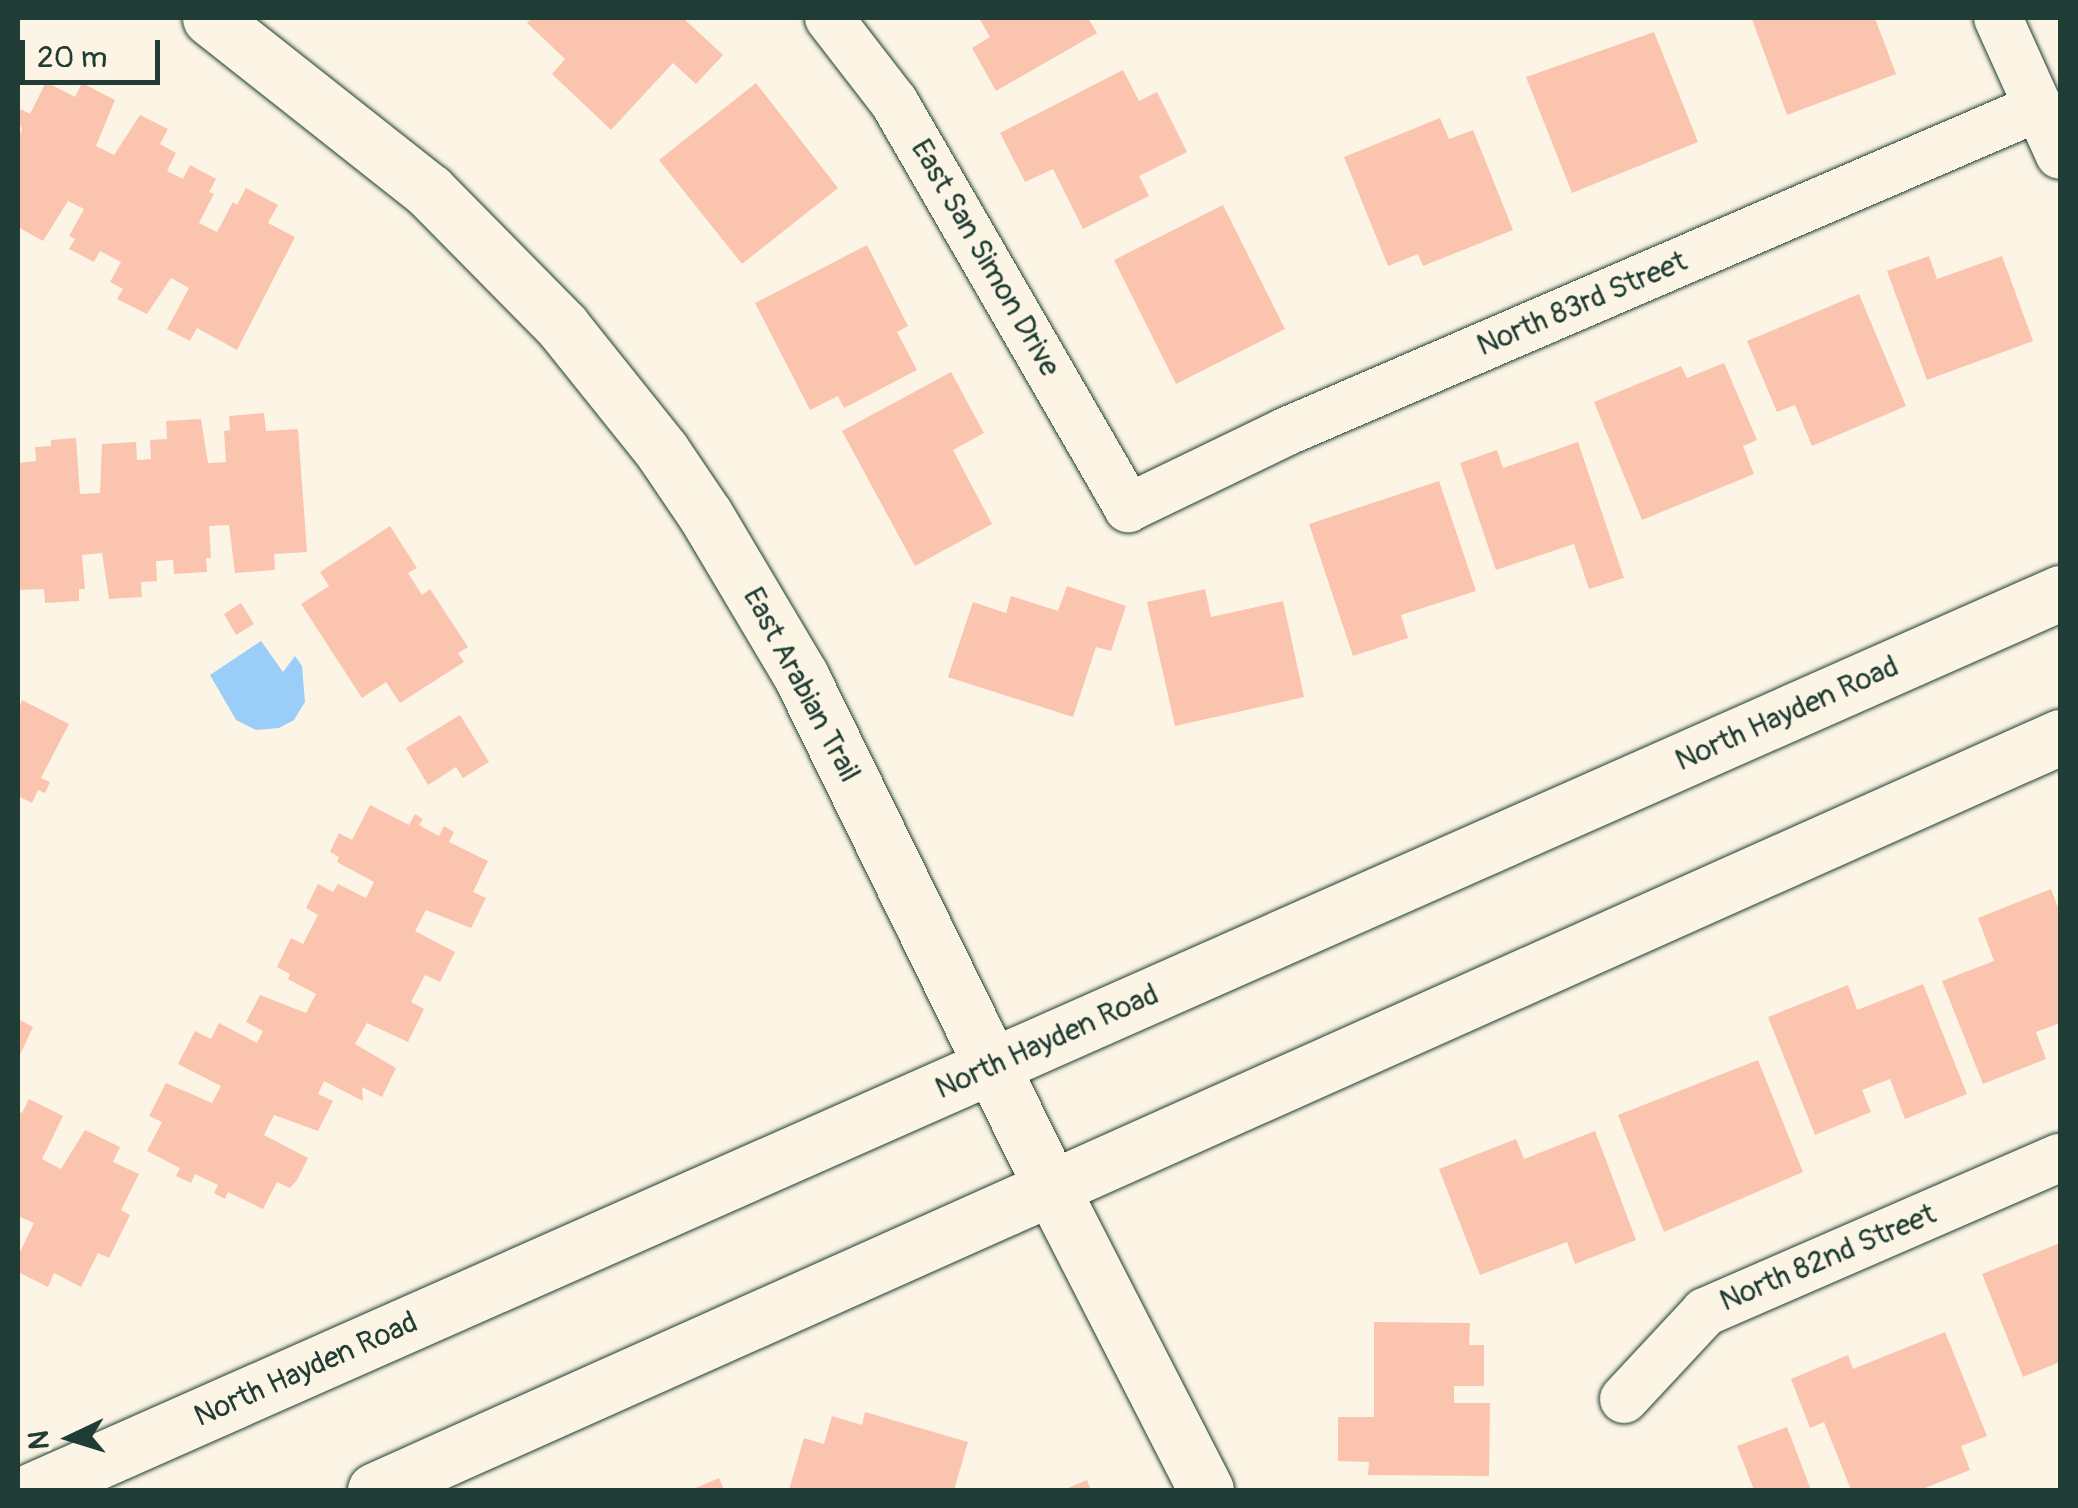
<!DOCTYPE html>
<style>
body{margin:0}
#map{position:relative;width:2078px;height:1508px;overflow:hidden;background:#fcf5e5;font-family:Pangolin,sans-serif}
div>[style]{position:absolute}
.water>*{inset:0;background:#9acef8}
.building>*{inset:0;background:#fbc4af}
.roads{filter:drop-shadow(0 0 2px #1f3d34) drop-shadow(0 0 2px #1f3d34)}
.street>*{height:48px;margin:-24px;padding:0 24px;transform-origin:24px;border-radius:24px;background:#fcf5e5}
.secondary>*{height:55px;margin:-27.5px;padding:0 27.5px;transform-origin:27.5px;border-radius:27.5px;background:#fcf5e5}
span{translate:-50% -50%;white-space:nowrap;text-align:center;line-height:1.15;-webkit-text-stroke:8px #fcf5e5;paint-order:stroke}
.street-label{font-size:30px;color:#1f3d34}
.frame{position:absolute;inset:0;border:20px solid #1f3d34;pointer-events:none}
.north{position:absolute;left:20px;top:1388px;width:100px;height:100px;-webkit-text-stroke:8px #fcf5e5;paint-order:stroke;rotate:266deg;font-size:28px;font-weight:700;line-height:40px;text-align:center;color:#1f3d34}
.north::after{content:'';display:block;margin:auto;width:35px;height:45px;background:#1f3d34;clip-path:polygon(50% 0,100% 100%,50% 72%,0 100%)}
.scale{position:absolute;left:20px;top:40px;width:140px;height:45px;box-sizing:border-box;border:5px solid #1f3d34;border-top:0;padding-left:12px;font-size:30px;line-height:35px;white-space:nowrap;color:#1f3d34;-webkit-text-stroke:8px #fcf5e5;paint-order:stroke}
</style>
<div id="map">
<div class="water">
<i style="clip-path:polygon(261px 641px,283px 672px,295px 656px,302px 666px,305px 702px,294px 720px,279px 728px,256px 730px,236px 720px,210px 675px)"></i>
</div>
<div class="building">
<i style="clip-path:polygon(532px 18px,683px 18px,723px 55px,696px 84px,673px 63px,611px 130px,552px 74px,565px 59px,527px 23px)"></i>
<i style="clip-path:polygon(979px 18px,1088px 18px,1097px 33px,996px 91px,972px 48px,990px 37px)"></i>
<i style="clip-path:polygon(1757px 18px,1875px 18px,1896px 74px,1787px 115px,1752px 19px)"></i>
<i style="clip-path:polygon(1654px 32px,1698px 142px,1572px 193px,1526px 77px)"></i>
<i style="clip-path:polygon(1123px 70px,1139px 101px,1157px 92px,1187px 152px,1139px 176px,1149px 196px,1083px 229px,1053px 169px,1025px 182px,1000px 133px)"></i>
<i style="clip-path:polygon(46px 82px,75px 97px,82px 83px,115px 100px,96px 146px,114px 155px,140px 115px,168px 129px,160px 144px,176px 153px,167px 171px,183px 179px,190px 165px,216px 179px,209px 192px,214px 194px,199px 223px,217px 232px,233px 202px,237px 205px,246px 188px,278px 205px,268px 223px,295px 237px,237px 350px,197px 328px,190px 341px,167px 329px,189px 288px,171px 278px,147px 314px,117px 299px,123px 289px,110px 282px,121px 262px,100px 251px,94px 262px,69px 249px,75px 239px,69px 236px,84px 209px,68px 201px,43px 241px,18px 227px,18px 138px,22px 130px,18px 117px,21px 109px,30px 114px)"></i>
<i style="clip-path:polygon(756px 83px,838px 188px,742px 264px,659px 160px)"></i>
<i style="clip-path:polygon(1440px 118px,1449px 139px,1473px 130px,1513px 230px,1423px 266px,1418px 254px,1388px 266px,1344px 157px)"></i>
<i style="clip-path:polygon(1223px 205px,1285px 329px,1176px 384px,1114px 260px)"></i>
<i style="clip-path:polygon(867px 245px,908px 326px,897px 332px,917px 370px,844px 408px,838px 396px,810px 410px,755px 303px)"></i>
<i style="clip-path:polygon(1929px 256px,1937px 279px,2002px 256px,2033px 341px,1927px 380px,1887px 271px)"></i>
<i style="clip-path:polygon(1859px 294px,1906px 406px,1812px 446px,1795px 405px,1777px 412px,1747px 341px)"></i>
<i style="clip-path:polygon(1724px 363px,1757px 440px,1743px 446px,1754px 474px,1642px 520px,1594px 402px,1681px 366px,1687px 378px)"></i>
<i style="clip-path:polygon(951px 372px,984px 433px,953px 450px,992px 524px,915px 566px,842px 431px)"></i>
<i style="clip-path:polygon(264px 413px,266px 431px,298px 429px,307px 552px,274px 554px,275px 570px,235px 573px,229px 525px,209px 526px,211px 558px,206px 558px,207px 572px,174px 574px,173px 560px,156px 561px,157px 581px,141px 582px,142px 597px,109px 599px,102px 553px,82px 555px,85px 589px,79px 589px,79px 601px,45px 603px,44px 589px,18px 590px,18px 463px,36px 461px,35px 447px,51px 446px,51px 440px,76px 438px,80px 494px,100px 493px,102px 444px,136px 442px,137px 460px,151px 459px,150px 440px,167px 439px,166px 421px,201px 419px,208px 463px,226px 462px,224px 431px,230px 430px,229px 416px)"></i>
<i style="clip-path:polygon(1578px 442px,1624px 578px,1589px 589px,1574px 544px,1496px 570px,1460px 463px,1497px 450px,1503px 468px)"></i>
<i style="clip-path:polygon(1439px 481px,1476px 591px,1401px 615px,1408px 638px,1353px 656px,1309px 524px)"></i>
<i style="clip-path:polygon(390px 526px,417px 568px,408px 573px,422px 595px,430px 589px,468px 647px,458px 653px,464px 662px,400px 703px,386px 682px,362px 698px,301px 604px,329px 586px,320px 572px)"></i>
<i style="clip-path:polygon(1067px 586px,1126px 606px,1111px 651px,1096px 647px,1073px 717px,948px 677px,973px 602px,1006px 613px,1011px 596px,1058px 611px)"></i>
<i style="clip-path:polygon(1205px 589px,1211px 617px,1283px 601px,1304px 697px,1175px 726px,1147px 602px)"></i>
<i style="clip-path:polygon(241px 603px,254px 624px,236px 635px,224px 614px)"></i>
<i style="clip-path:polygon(22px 700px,69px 724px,41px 778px,50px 782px,45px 793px,38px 790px,32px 803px,18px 796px,18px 710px)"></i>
<i style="clip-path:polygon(460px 715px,489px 762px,463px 778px,456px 767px,428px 785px,406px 748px)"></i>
<i style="clip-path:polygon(370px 805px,409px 825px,415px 814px,423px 819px,419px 825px,439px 836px,444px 826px,454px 832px,449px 842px,488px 861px,473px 892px,486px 898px,471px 928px,426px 910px,415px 931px,455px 952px,440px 982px,425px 975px,411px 1002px,424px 1009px,408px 1042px,367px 1023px,355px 1044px,396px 1068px,382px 1097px,362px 1087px,363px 1101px,324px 1081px,318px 1094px,333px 1101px,318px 1131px,274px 1115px,264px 1135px,308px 1158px,297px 1180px,290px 1188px,277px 1182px,263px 1209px,228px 1192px,225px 1199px,214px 1193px,218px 1185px,195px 1174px,191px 1183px,176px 1176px,180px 1168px,147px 1151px,162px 1122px,149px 1116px,166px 1083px,212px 1103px,221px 1086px,178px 1064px,195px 1031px,211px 1039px,219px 1023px,257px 1043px,263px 1031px,246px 1022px,260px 995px,306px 1013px,316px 994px,288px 979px,290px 974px,277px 967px,291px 938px,303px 944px,318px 915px,306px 908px,318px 884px,333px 892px,338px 884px,366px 898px,374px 882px,337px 862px,339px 857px,330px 852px,339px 833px,352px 840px)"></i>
<i style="clip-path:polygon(2051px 889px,2060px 913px,2060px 1023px,2036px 1032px,2046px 1059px,1983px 1084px,1942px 981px,1994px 961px,1978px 918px)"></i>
<i style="clip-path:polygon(1923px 984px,1967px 1094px,1905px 1119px,1890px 1079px,1862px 1090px,1871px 1112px,1815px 1135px,1768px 1017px,1848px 985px,1857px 1010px)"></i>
<i style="clip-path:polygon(18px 1019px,33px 1027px,18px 1059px)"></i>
<i style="clip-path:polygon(1758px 1060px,1803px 1172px,1664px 1232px,1618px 1115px)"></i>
<i style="clip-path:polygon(29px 1099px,63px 1116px,42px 1159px,61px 1169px,85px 1130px,120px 1147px,113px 1162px,139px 1174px,121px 1210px,130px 1215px,109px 1258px,98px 1253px,81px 1287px,54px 1273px,48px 1287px,18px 1272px,19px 1254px,34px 1223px,18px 1216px,18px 1111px,22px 1113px)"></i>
<i style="clip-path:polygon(1595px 1131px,1636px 1240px,1575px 1264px,1567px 1242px,1480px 1275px,1439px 1169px,1516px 1139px,1524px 1159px)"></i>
<i style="clip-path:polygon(2060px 1243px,2060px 1362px,2023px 1377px,1982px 1274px)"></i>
<i style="clip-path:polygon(1374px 1322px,1470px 1323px,1469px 1345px,1484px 1345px,1484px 1386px,1454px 1386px,1454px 1403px,1490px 1403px,1489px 1476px,1368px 1475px,1369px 1462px,1338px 1461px,1338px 1417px,1374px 1417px)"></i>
<i style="clip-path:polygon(1945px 1332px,1987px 1436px,1961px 1446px,1970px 1470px,1920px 1490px,1851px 1490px,1824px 1422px,1810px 1428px,1791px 1379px,1848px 1355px,1853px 1369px)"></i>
<i style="clip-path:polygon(865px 1412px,968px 1442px,954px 1490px,789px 1490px,804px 1438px,824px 1444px,832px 1416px,862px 1425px)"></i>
<i style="clip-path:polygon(1787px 1427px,1811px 1490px,1754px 1490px,1737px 1446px)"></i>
<i style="clip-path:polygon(719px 1478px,724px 1490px,691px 1490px)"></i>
<i style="clip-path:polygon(1087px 1480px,1091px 1490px,1063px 1490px)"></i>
</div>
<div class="roads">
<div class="street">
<i style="left:829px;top:18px;width:106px;rotate:52.3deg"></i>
<i style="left:894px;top:102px;width:469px;rotate:60deg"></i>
<i style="left:1128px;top:508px;width:174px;rotate:-25.8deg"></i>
<i style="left:1285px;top:432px;width:821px;rotate:-23.32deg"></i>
<i style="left:1998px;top:18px;width:150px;rotate:65.7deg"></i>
<i style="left:1624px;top:1399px;width:119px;rotate:-47deg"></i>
<i style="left:1705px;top:1312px;width:387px;rotate:-23.5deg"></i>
</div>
<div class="secondary">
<i style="left:210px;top:18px;width:279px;rotate:38.3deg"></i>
<i style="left:429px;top:191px;width:190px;rotate:45.4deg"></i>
<i style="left:562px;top:326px;width:160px;rotate:51.3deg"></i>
<i style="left:662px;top:451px;width:78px;rotate:55.9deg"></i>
<i style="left:706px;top:516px;width:186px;rotate:59.3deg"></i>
<i style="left:801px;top:676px;width:571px;rotate:63.93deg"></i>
<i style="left:1052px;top:1189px;width:338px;rotate:62.9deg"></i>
<i style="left:33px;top:1490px;width:2217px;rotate:-23.87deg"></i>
<i style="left:375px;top:1490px;width:1846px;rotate:-24.08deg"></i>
</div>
</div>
<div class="street-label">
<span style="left:985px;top:258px;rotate:60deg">East San Simon Drive</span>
<span style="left:1582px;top:304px;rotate:-23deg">North 83rd Street</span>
<span style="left:801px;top:685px;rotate:62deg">East Arabian Trail</span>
<span style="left:1787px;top:714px;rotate:-24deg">North Hayden Road</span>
<span style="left:1047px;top:1042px;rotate:-24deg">North Hayden Road</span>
<span style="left:1828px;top:1258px;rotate:-23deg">North 82nd Street</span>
<span style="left:306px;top:1370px;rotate:-24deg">North Hayden Road</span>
</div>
<div class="frame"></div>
<div class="north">N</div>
<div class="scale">20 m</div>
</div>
